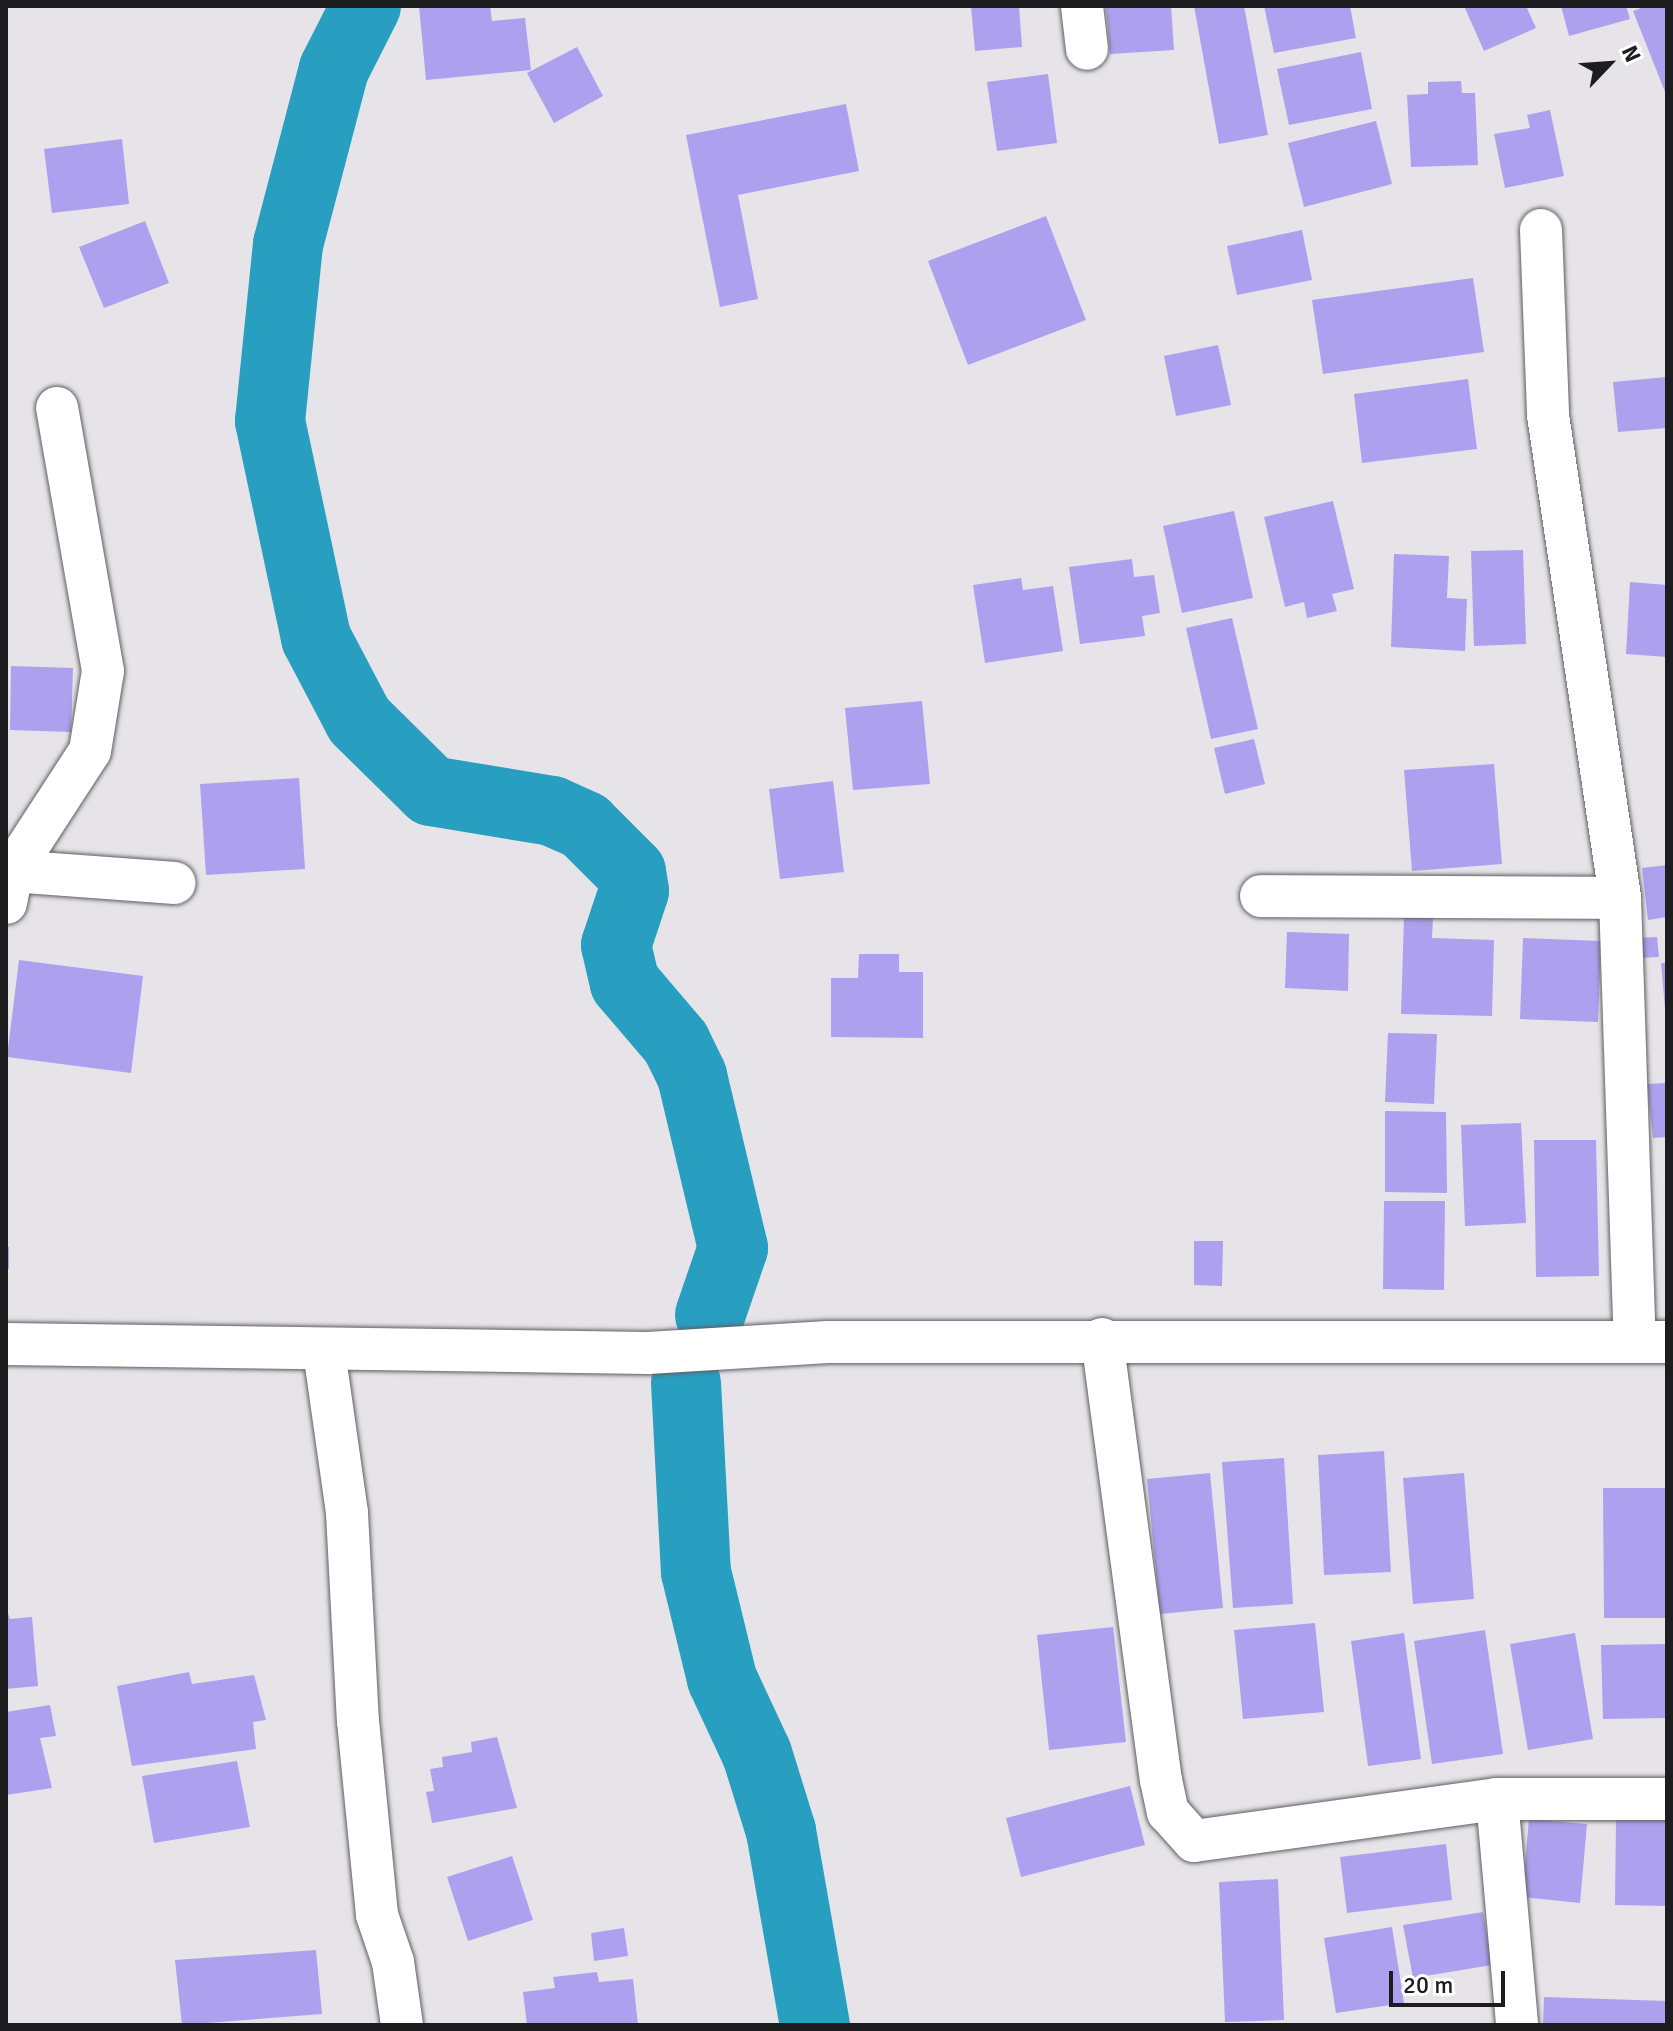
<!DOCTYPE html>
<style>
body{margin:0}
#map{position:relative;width:1673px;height:2031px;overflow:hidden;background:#e7e4e9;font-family:Signika,sans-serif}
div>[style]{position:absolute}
.river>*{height:70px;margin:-35px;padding:0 35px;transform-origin:35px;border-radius:35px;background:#289fc1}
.building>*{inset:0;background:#ada0ee}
.roads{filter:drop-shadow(0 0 2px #605e62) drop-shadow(0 0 2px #605e62)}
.minor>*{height:42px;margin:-21px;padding:0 21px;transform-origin:21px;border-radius:21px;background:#fff}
span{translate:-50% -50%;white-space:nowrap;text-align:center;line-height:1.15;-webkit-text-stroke:7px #fff;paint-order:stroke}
.frame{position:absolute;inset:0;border:8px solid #1d1c1e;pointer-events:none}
.north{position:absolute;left:1569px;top:24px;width:80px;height:80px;-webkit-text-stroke:6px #fff;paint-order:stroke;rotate:65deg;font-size:22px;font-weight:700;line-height:32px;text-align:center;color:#1d1c1e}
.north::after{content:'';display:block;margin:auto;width:28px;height:36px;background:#1d1c1e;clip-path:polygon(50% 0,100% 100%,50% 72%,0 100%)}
.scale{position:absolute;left:1389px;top:1971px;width:116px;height:36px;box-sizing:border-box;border:4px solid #1d1c1e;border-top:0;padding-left:10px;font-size:24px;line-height:28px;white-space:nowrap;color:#1d1c1e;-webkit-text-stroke:6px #fff;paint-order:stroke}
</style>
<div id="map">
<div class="river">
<i style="left:366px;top:6px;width:71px;rotate:116.9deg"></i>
<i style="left:334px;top:69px;width:181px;rotate:104.7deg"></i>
<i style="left:288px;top:244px;width:178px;rotate:95.8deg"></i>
<i style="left:270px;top:421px;width:222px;rotate:78deg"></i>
<i style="left:316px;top:638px;width:93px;rotate:62.3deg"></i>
<i style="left:359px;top:720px;width:101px;rotate:44.6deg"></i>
<i style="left:431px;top:791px;width:123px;rotate:9.4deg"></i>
<i style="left:552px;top:811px;width:36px;rotate:24deg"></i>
<i style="left:585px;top:826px;width:65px;rotate:45deg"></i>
<i style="left:631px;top:872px;width:19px;rotate:81deg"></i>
<i style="left:634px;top:891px;width:57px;rotate:108.4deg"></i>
<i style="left:616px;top:945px;width:39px;rotate:77deg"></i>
<i style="left:625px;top:983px;width:79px;rotate:49.6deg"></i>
<i style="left:676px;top:1043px;width:37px;rotate:64deg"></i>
<i style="left:692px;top:1076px;width:177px;rotate:76.6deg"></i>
<i style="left:733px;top:1248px;width:71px;rotate:108.9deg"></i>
<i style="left:686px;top:1383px;width:189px;rotate:87deg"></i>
<i style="left:696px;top:1572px;width:110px;rotate:76.3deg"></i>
<i style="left:722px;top:1679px;width:83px;rotate:65deg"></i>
<i style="left:757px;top:1754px;width:81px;rotate:72.7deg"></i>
<i style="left:781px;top:1831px;width:197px;rotate:80.1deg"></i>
</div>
<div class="building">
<i style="clip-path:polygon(419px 6px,490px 6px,492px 21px,525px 18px,531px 70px,426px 80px)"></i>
<i style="clip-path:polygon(971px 6px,1019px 6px,1022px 47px,975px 51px)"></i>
<i style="clip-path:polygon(1106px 6px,1171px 6px,1174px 50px,1110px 54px)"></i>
<i style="clip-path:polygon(1194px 6px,1244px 6px,1268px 135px,1219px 144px)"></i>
<i style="clip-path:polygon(1264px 6px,1350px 6px,1356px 38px,1274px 53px)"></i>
<i style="clip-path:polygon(1464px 6px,1526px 6px,1536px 28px,1484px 51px)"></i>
<i style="clip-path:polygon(1561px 6px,1626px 6px,1630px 19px,1569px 36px)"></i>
<i style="clip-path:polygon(1647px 6px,1667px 6px,1667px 97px,1633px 11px)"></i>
<i style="clip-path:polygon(577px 47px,603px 96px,554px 123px,527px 73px)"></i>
<i style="clip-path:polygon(1361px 52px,1372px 109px,1289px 125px,1277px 69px)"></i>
<i style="clip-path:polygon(1048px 74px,1057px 143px,997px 151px,987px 82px)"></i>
<i style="clip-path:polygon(1461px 81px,1462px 93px,1475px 93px,1478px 165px,1411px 167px,1407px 95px,1428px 94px,1428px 82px)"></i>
<i style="clip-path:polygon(846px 104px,859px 171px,738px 195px,758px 299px,720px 307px,686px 135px)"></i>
<i style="clip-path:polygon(1550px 110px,1564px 176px,1505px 188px,1494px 134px,1530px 128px,1527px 115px)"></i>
<i style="clip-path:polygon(1376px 121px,1392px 184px,1304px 207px,1288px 143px)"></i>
<i style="clip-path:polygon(122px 139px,129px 204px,52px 213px,44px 149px)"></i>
<i style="clip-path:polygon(1046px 216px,1086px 320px,968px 365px,928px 261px)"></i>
<i style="clip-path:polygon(145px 221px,169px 283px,104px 308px,79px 247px)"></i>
<i style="clip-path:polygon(1302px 230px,1312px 280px,1237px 295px,1227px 246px)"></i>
<i style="clip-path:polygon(1473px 278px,1484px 352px,1323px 374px,1312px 300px)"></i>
<i style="clip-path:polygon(1218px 345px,1231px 405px,1176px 416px,1164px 356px)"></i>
<i style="clip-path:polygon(1667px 377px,1667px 428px,1618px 432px,1613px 382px)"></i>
<i style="clip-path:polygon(1468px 379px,1477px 449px,1362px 463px,1354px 394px)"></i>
<i style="clip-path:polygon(1333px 501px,1354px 589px,1332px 594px,1337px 611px,1307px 618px,1304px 602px,1285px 607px,1264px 517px)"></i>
<i style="clip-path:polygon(1234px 511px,1253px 598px,1182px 613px,1163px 526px)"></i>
<i style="clip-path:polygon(1523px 550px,1526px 644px,1474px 646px,1471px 551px)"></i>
<i style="clip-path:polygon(1394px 554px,1449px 556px,1447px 598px,1467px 599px,1465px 651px,1391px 647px)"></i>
<i style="clip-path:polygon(1132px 559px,1134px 577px,1154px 575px,1160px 613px,1142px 616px,1145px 636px,1080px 644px,1069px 567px)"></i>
<i style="clip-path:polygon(1021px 578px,1023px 590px,1053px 586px,1063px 651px,985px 663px,973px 585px)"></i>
<i style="clip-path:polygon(1630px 582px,1667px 585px,1667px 657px,1626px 654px)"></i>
<i style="clip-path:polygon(1232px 618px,1258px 729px,1211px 739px,1186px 628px)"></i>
<i style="clip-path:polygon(11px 666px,73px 668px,71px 732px,10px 730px)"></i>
<i style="clip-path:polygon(922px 701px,930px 784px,853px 790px,845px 708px)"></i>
<i style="clip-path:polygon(1254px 739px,1265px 784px,1225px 794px,1214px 748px)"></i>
<i style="clip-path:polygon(1494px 764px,1502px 864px,1412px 871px,1404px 770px)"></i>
<i style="clip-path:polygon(299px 778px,305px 869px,206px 875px,200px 784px)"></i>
<i style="clip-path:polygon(833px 781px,844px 872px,780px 879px,769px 789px)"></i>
<i style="clip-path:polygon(1667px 865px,1667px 917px,1648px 920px,1642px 868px)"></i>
<i style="clip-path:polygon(1404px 917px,1433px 918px,1432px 938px,1494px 940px,1492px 1016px,1401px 1014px)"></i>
<i style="clip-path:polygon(1287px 932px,1349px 934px,1348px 991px,1285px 988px)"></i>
<i style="clip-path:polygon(1657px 937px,1659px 957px,1637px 958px,1636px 938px)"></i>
<i style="clip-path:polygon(1523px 938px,1601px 941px,1598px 1022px,1520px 1019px)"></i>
<i style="clip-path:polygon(859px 954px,899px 954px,899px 972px,923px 972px,923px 1038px,831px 1037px,831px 978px,858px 978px)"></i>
<i style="clip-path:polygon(19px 960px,143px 976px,131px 1073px,7px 1057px)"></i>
<i style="clip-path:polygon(1661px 963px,1667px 963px,1667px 1008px,1665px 1008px)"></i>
<i style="clip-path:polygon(1388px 1033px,1437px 1034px,1434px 1104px,1385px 1102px)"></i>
<i style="clip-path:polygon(1667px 1083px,1667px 1137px,1653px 1138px,1647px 1084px)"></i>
<i style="clip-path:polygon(1385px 1111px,1446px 1112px,1447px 1193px,1385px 1192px)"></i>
<i style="clip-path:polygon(1521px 1123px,1526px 1223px,1465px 1226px,1461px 1125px)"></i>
<i style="clip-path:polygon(1534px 1140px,1596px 1140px,1599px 1276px,1536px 1277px)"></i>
<i style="clip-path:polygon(1384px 1201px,1445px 1201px,1444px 1290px,1383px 1289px)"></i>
<i style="clip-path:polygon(1194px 1241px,1223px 1241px,1222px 1286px,1194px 1285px)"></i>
<i style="clip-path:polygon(6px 1247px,9px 1247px,9px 1269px,6px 1269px)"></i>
<i style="clip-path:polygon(1384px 1451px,1391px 1572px,1324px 1575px,1318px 1455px)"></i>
<i style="clip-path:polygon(1284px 1458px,1293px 1604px,1233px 1608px,1222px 1462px)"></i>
<i style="clip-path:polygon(1210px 1473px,1223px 1608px,1160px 1614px,1147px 1479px)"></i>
<i style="clip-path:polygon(1464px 1473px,1474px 1599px,1413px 1604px,1403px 1478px)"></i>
<i style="clip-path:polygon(1603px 1488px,1665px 1488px,1665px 1618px,1604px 1618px)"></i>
<i style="clip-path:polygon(6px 1607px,10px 1619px,32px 1617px,38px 1686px,6px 1689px)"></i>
<i style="clip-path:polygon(1315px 1623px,1324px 1712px,1243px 1719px,1234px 1630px)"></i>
<i style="clip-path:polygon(1113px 1627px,1126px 1742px,1049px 1750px,1037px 1635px)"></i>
<i style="clip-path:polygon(1485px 1630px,1503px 1754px,1432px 1764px,1414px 1641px)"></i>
<i style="clip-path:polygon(1404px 1633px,1421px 1759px,1368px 1766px,1351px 1641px)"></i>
<i style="clip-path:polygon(1575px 1633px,1593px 1739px,1528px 1750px,1510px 1644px)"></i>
<i style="clip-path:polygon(1667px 1644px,1667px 1718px,1603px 1719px,1601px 1645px)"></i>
<i style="clip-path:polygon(189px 1672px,192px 1684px,254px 1675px,266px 1720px,253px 1722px,256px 1749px,132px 1766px,117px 1686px)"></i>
<i style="clip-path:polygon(50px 1705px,56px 1736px,40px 1738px,52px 1788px,6px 1795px,6px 1712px)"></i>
<i style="clip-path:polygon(497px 1737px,517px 1808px,432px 1823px,426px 1792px,434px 1791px,430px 1769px,443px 1767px,442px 1757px,472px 1752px,471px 1742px)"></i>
<i style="clip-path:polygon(237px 1761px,250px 1827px,154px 1843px,142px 1776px)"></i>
<i style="clip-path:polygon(1130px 1786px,1145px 1845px,1021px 1877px,1006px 1818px)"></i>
<i style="clip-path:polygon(1529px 1819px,1587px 1824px,1580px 1903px,1522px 1897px)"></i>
<i style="clip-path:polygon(1616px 1819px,1667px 1820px,1667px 1906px,1615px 1905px)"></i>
<i style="clip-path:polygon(1446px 1844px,1452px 1900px,1347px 1913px,1340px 1857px)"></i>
<i style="clip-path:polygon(512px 1856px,533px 1920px,468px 1941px,447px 1877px)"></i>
<i style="clip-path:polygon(1278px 1879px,1284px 2020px,1225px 2022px,1219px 1882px)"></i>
<i style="clip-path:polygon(1483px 1912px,1492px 1965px,1413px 1978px,1403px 1925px)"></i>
<i style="clip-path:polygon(1392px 1927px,1404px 2003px,1336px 2013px,1324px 1938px)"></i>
<i style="clip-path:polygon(624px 1928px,628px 1956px,594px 1961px,591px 1933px)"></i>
<i style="clip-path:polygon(316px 1950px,322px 2014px,182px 2025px,175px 1960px)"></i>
<i style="clip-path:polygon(597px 1972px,599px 1982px,633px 1979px,638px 2025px,527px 2025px,523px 1992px,555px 1988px,553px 1977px)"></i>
<i style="clip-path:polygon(1544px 1997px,1667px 2001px,1667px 2025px,1543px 2025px)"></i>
</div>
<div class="roads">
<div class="minor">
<i style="left:1082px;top:6px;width:43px;rotate:83.4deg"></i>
<i style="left:1541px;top:230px;width:185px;rotate:87.8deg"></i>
<i style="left:1548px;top:415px;width:488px;rotate:81.5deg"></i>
<i style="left:1620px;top:898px;width:442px;rotate:88.1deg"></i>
<i style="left:12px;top:871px;width:143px;rotate:-57deg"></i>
<i style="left:90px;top:751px;width:81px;rotate:-80.8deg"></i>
<i style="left:103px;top:671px;width:267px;rotate:-99.9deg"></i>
<i style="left:1261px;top:896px;width:359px;rotate:0.3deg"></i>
<i style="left:6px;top:903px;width:33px;rotate:-79deg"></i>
<i style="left:12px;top:871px;width:163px;rotate:4.2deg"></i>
<i style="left:1102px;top:1339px;width:445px;rotate:82.4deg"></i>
<i style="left:1161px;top:1780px;width:33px;rotate:78deg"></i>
<i style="left:1168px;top:1812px;width:39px;rotate:48deg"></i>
<i style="left:1194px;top:1841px;width:306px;rotate:-7.9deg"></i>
<i style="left:1497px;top:1799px;width:170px"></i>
<i style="left:6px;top:1344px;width:642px;rotate:0.8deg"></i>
<i style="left:648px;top:1353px;width:180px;rotate:-3.5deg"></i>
<i style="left:828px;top:1342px;width:839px"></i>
<i style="left:324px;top:1351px;width:164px;rotate:81.9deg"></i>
<i style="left:347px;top:1513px;width:208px;rotate:87deg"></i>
<i style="left:358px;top:1721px;width:195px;rotate:84.4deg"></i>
<i style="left:377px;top:1915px;width:50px;rotate:71.2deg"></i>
<i style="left:393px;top:1962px;width:64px;rotate:81.9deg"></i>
<i style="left:1497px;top:1799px;width:227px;rotate:84.9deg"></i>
</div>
</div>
<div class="frame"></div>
<div class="north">N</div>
<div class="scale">20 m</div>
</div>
